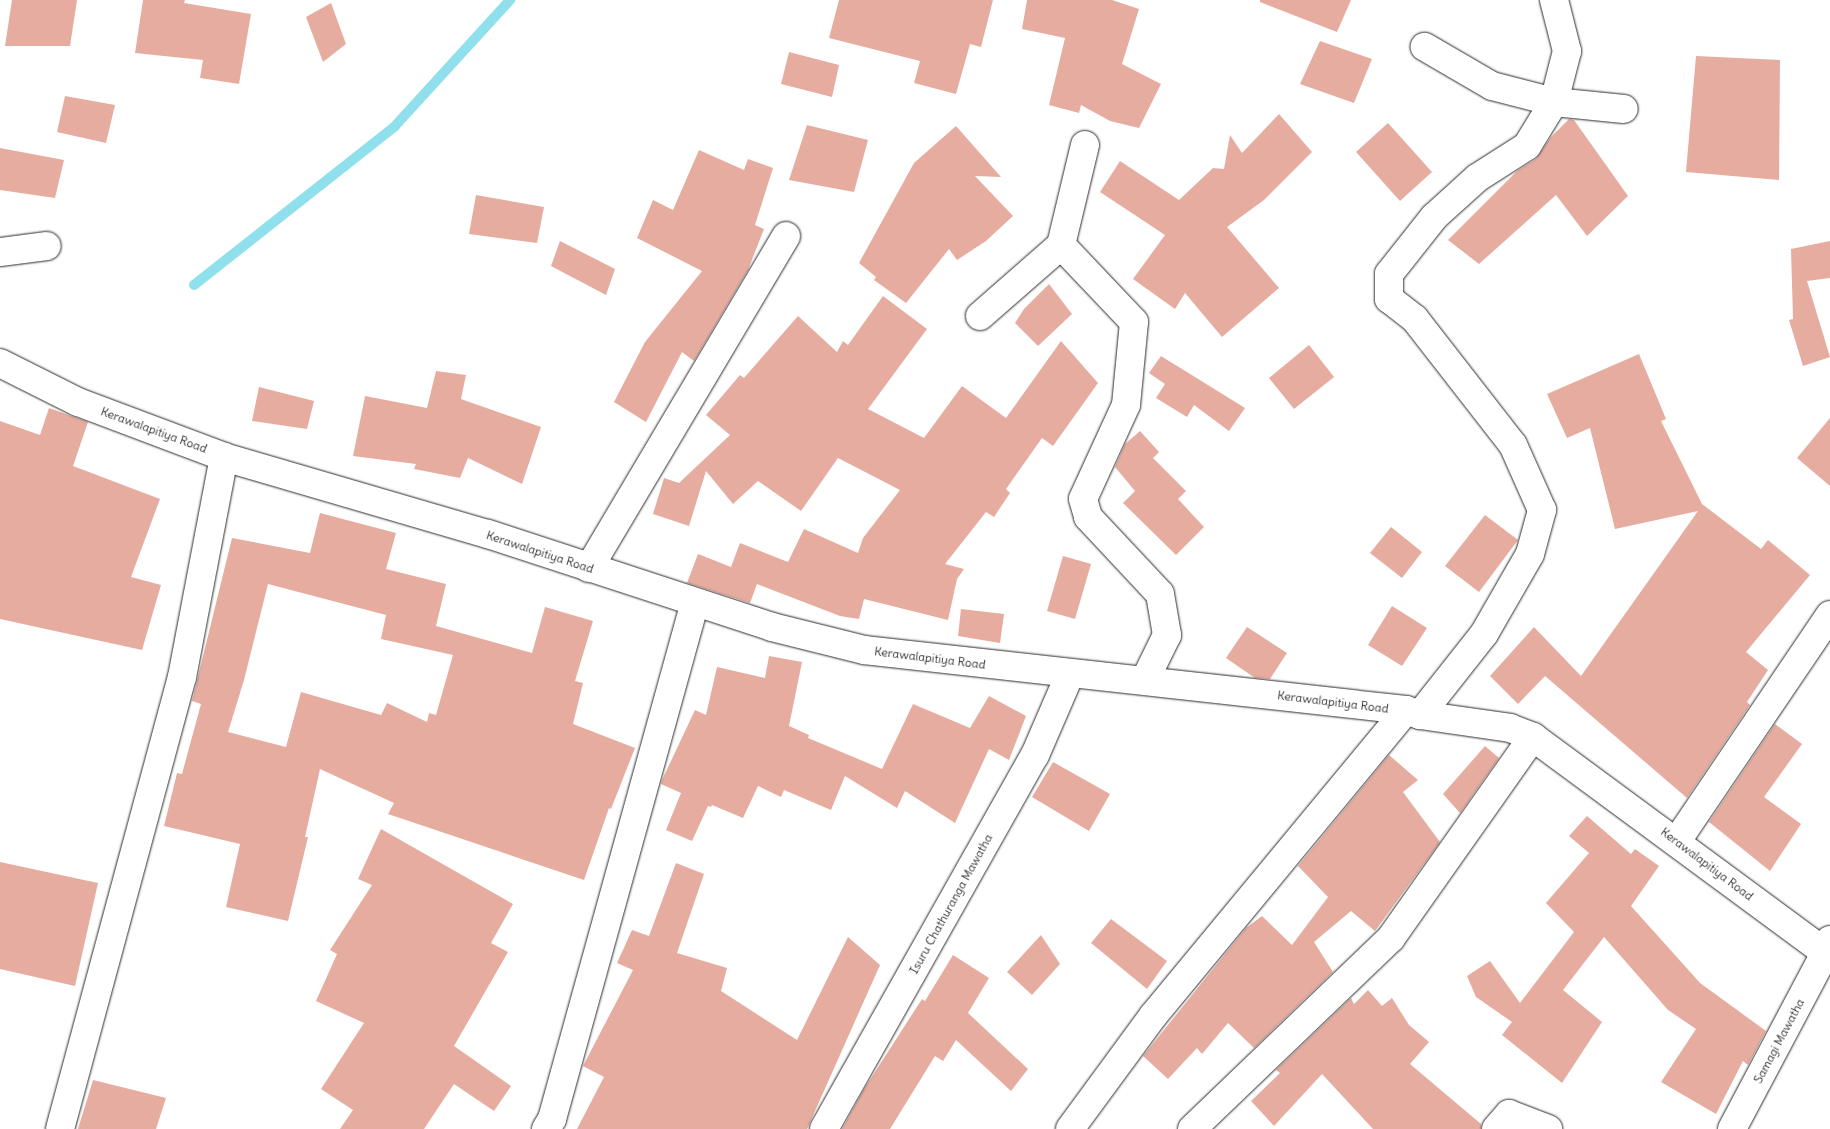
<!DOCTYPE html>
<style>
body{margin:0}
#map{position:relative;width:1830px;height:1129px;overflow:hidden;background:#fff;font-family:Delius,sans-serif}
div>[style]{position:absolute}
.stream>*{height:10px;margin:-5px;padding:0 5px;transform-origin:5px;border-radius:5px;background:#90dfec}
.building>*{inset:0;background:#e6aca0}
.roads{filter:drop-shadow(0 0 1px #2b2b2b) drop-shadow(0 0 1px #2b2b2b)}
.minor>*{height:28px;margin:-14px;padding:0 14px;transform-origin:14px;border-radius:14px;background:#fff}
span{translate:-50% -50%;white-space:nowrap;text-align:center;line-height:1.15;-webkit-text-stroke:4px #fff;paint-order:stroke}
.street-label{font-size:12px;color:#2b2b2b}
</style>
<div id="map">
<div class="stream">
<i style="left:194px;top:285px;width:256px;rotate:-38.3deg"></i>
<i style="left:395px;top:126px;width:171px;rotate:-47.6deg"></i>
</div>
<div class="building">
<i style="clip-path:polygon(12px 0,77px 0,70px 46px,5px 46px)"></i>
<i style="clip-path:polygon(143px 0,185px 0,184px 3px,251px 14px,239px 84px,200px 78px,203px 60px,135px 53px)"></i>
<i style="clip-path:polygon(839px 0,993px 0,981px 47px,970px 44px,956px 94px,914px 83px,920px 61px,829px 38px)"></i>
<i style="clip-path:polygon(1027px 0,1112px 0,1139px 9px,1122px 64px,1161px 84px,1139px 128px,1110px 121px,1081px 105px,1079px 113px,1049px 105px,1065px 38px,1022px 29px)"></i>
<i style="clip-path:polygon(1260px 0,1351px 0,1337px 32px,1260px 2px)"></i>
<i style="clip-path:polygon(331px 3px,346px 44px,323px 62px,306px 17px)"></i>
<i style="clip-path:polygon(1320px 41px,1372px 59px,1354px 103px,1300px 84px)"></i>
<i style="clip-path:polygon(789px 52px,839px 65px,832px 97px,781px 84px)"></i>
<i style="clip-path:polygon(1696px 56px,1780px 60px,1779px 180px,1686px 172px)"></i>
<i style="clip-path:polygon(65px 96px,115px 105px,106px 143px,57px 132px)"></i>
<i style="clip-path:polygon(1279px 114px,1312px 152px,1264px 200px,1227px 227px,1279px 288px,1222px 337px,1185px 293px,1175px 309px,1133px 279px,1165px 235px,1100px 192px,1120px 161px,1179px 200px,1213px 168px,1224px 169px,1230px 135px,1242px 153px)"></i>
<i style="clip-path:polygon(1569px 119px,1574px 120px,1628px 196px,1587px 236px,1556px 195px,1479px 264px,1448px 240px,1517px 171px,1536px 159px,1551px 137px)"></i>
<i style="clip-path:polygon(1388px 123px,1432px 172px,1400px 201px,1356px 152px)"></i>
<i style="clip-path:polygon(807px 125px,868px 140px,854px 192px,789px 180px)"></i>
<i style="clip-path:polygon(956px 126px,1001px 177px,975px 176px,1013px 216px,986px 241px,957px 260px,949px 249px,906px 303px,874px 280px,876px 277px,859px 263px,914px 163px)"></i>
<i style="clip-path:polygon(0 148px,64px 160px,55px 198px,0 190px)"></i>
<i style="clip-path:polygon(699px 150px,744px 170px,748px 159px,773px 168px,755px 225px,764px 229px,748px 270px,694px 361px,682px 352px,646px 422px,614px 402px,645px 342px,702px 271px,637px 238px,653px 200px,673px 210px)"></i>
<i style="clip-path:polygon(476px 195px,544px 207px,537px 243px,469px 234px)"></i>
<i style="clip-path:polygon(560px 241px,615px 269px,606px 295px,551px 266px)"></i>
<i style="clip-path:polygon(1830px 241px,1830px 278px,1807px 281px,1830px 357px,1803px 366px,1789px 320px,1793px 319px,1791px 249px)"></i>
<i style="clip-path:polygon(1049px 284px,1072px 314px,1038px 346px,1015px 323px,1024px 309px)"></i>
<i style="clip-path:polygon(883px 296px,927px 329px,868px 409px,924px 438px,962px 386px,1006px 418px,1061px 341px,1098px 383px,1053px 446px,1042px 438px,1006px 489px,1010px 493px,994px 517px,986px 512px,945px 564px,964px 569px,957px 579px,948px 620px,864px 599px,859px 619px,840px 616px,757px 584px,750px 603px,687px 583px,698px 554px,731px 567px,740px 543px,788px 562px,804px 529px,858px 553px,863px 538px,900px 490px,838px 458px,801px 511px,758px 481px,733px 504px,706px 471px,689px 526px,653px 514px,664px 478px,679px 483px,730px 435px,706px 415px,740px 375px,744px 378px,798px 316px,837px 352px,843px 341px,848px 345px)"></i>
<i style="clip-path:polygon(1309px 345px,1334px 377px,1294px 409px,1269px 378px)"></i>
<i style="clip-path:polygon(1639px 354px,1666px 419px,1661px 421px,1702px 504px,1761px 549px,1768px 540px,1810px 575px,1746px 652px,1768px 670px,1747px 702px,1750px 705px,1687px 798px,1545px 676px,1518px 704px,1490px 676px,1534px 627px,1581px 676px,1698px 511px,1615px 529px,1590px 428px,1567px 438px,1547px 394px)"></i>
<i style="clip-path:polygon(1161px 356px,1245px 408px,1229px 431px,1194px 405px,1187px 417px,1156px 398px,1165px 384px,1149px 373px)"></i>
<i style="clip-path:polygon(436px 371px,466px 375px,461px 399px,541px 427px,522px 484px,468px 458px,460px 478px,414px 469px,416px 464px,353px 456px,365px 396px,427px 408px)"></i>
<i style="clip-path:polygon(259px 387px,314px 401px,307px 429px,252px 421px)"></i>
<i style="clip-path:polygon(49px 408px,88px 422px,73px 466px,160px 499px,131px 577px,161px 585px,142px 650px,0 619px,0 421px,40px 435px)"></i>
<i style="clip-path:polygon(1830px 418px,1830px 486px,1797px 458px)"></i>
<i style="clip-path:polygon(1140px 431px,1159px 452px,1153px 458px,1186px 491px,1178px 499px,1204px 527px,1176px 555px,1123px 503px,1135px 491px,1115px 467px,1125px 444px)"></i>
<i style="clip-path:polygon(evenodd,320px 513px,396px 533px,386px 569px,446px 584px,436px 626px,532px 653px,545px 607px,593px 621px,575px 681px,583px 683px,573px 724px,635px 748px,611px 809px,609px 808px,584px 880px,388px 814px,394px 803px,320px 769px,305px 837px,308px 837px,288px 921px,226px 907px,240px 844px,164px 826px,177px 773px,182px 774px,201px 704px,192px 701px,232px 538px,310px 553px,320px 513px,268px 584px,386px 615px,381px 639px,453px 655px,436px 715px,429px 713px,427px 722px,387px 703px,381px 715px,301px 692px,286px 747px,228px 732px,244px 680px,268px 584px)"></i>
<i style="clip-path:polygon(1485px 515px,1518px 540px,1479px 592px,1445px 566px)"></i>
<i style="clip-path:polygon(1391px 527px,1422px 552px,1402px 578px,1370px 553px)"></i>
<i style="clip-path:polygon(1063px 556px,1091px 564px,1075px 619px,1047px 611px)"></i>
<i style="clip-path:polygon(1392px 606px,1427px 628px,1402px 666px,1368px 645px)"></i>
<i style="clip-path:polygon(961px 609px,1004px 614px,1000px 643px,958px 636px)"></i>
<i style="clip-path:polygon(1247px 627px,1287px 653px,1270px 679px,1255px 678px,1226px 658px)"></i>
<i style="clip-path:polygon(769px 656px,802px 662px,789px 726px,809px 735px,808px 738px,882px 769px,913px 704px,970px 728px,989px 696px,1026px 716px,1009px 760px,989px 749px,955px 823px,905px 791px,897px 808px,845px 776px,831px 810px,784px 790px,781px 797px,758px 786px,743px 818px,712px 805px,711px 807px,708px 806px,692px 841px,666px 830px,681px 793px,661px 784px,662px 780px,695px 710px,706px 715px,717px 667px,765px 678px)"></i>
<i style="clip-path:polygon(1775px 724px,1802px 744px,1764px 797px,1801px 824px,1770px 871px,1709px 822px)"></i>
<i style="clip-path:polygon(1485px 746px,1499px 758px,1460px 813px,1443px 794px)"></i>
<i style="clip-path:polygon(1389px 755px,1418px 780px,1403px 792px,1440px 842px,1375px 931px,1351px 911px,1314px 942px,1333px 972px,1254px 1048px,1228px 1023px,1202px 1054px,1197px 1048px,1168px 1079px,1143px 1056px,1246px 928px,1262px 916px,1292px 945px,1328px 897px,1298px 866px)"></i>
<i style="clip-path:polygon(1053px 762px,1110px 794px,1089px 831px,1032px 797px)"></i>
<i style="clip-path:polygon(1587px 816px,1631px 854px,1635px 849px,1659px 866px,1631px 906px,1700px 983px,1766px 1031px,1748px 1065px,1743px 1061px,1716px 1114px,1661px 1082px,1696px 1029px,1668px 1010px,1604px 937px,1563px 990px,1602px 1022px,1562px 1083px,1502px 1035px,1512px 1022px,1476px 997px,1467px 976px,1490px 961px,1520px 1003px,1574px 932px,1546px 903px,1589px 853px,1569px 836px)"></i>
<i style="clip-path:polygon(381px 829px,513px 904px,491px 943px,508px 952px,454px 1046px,511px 1086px,494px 1111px,454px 1084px,424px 1129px,340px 1129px,353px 1110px,321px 1089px,364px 1023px,316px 1001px,337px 954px,330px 950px,372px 885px,358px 879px)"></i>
<i style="clip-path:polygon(0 862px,98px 883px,75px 986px,0 969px)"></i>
<i style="clip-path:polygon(676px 863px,704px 874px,677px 953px,727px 968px,721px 991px,797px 1040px,848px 937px,880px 965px,807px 1129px,577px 1129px,604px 1077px,583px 1066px,633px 970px,617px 963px,632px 930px,649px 936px)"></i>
<i style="clip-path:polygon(1111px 919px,1167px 961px,1147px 989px,1091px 943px)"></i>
<i style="clip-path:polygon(1041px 935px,1060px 964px,1032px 995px,1007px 972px)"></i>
<i style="clip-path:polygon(953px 955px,989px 978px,968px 1013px,1028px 1069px,1011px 1091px,956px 1040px,943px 1061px,935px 1056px,890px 1129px,842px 1129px,864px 1089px,922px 999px,925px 1001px)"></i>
<i style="clip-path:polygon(1368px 990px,1382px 1006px,1392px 998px,1409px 1025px,1429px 1042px,1410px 1064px,1481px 1124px,1481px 1129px,1373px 1129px,1322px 1074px,1274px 1126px,1251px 1101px,1280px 1073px,1276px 1070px,1351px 998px,1354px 1004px)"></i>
<i style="clip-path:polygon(93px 1080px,166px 1098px,156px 1129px,78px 1129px)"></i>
</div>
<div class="roads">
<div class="minor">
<i style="left:1554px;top:0;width:53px;rotate:75.7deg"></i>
<i style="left:1567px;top:51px;width:53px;rotate:104.3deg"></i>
<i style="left:1554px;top:102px;width:70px;rotate:5.7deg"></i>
<i style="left:1085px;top:145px;width:103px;rotate:103.5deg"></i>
<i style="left:1061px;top:245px;width:106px;rotate:46.5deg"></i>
<i style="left:1134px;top:322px;width:83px;rotate:95.5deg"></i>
<i style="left:1126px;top:405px;width:103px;rotate:114.6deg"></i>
<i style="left:1083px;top:499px;width:19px;rotate:74deg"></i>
<i style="left:1088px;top:517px;width:105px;rotate:46.9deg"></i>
<i style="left:1160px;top:594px;width:42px;rotate:80.3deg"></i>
<i style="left:1167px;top:635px;width:50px;rotate:116.1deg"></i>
<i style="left:0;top:252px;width:47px;rotate:-7.3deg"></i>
<i style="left:980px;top:316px;width:108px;rotate:-41.2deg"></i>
<i style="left:0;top:363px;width:87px;rotate:26.6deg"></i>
<i style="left:78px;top:402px;width:156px;rotate:20.6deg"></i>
<i style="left:224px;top:457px;width:275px;rotate:16.3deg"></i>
<i style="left:488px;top:534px;width:299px;rotate:18.1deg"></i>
<i style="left:772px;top:627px;width:95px;rotate:14deg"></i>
<i style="left:864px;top:650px;width:545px;rotate:6.32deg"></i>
<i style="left:1406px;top:710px;width:15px;rotate:20deg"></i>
<i style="left:1420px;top:715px;width:91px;rotate:8.2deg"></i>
<i style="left:1510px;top:728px;width:25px;rotate:21deg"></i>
<i style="left:1533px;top:737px;width:369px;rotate:36.4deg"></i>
<i style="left:589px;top:568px;width:386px;rotate:-59.3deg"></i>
<i style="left:1420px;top:715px;width:103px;rotate:-51.7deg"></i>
<i style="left:1484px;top:634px;width:92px;rotate:-60.1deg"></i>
<i style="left:1530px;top:554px;width:46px;rotate:-74.7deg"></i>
<i style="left:1542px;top:510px;width:71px;rotate:-114deg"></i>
<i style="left:1513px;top:445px;width:160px;rotate:-127.9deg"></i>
<i style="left:1415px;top:319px;width:33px;rotate:-142deg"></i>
<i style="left:1389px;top:299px;width:25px;rotate:-90deg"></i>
<i style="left:1389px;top:274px;width:73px;rotate:-51.7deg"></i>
<i style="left:1434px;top:217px;width:58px;rotate:-42.2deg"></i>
<i style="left:1477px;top:178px;width:59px;rotate:-32.6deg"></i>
<i style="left:1527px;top:146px;width:52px;rotate:-58.5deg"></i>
<i style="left:1554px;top:102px;width:64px;rotate:-165.5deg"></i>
<i style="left:1492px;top:86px;width:78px;rotate:-149.8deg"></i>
<i style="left:1677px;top:841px;width:273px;rotate:-55.9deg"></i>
<i style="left:60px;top:1129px;width:468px;rotate:-74.9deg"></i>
<i style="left:182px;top:677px;width:224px;rotate:-79.2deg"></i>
<i style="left:546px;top:1129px;width:12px;rotate:-59deg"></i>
<i style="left:552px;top:1119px;width:536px;rotate:-74.54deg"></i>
<i style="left:824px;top:1129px;width:429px;rotate:-60.6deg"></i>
<i style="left:1035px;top:755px;width:88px;rotate:-66.6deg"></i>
<i style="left:1070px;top:1129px;width:140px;rotate:-53.7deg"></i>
<i style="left:1153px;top:1016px;width:397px;rotate:-50.4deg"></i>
<i style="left:1192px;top:1129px;width:276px;rotate:-43.8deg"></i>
<i style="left:1391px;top:938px;width:246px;rotate:-54.8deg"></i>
<i style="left:1496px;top:1129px;width:20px;rotate:-49deg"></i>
<i style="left:1509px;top:1114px;width:42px;rotate:21deg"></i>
<i style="left:1732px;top:1129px;width:199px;rotate:-62.1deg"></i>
<i style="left:1825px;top:953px;width:14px;rotate:-69deg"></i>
</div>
</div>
<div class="street-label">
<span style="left:154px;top:430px;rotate:20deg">Kerawalapitiya Road</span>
<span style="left:540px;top:552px;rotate:18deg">Kerawalapitiya Road</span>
<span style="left:930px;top:658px;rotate:7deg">Kerawalapitiya Road</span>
<span style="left:1333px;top:702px;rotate:7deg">Kerawalapitiya Road</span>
<span style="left:1707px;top:864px;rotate:37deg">Kerawalapitiya Road</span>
<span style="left:951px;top:904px;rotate:-61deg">Isuru Chathuranga Mawatha</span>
<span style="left:1779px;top:1041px;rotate:-62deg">Samagi Mawatha</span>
</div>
</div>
